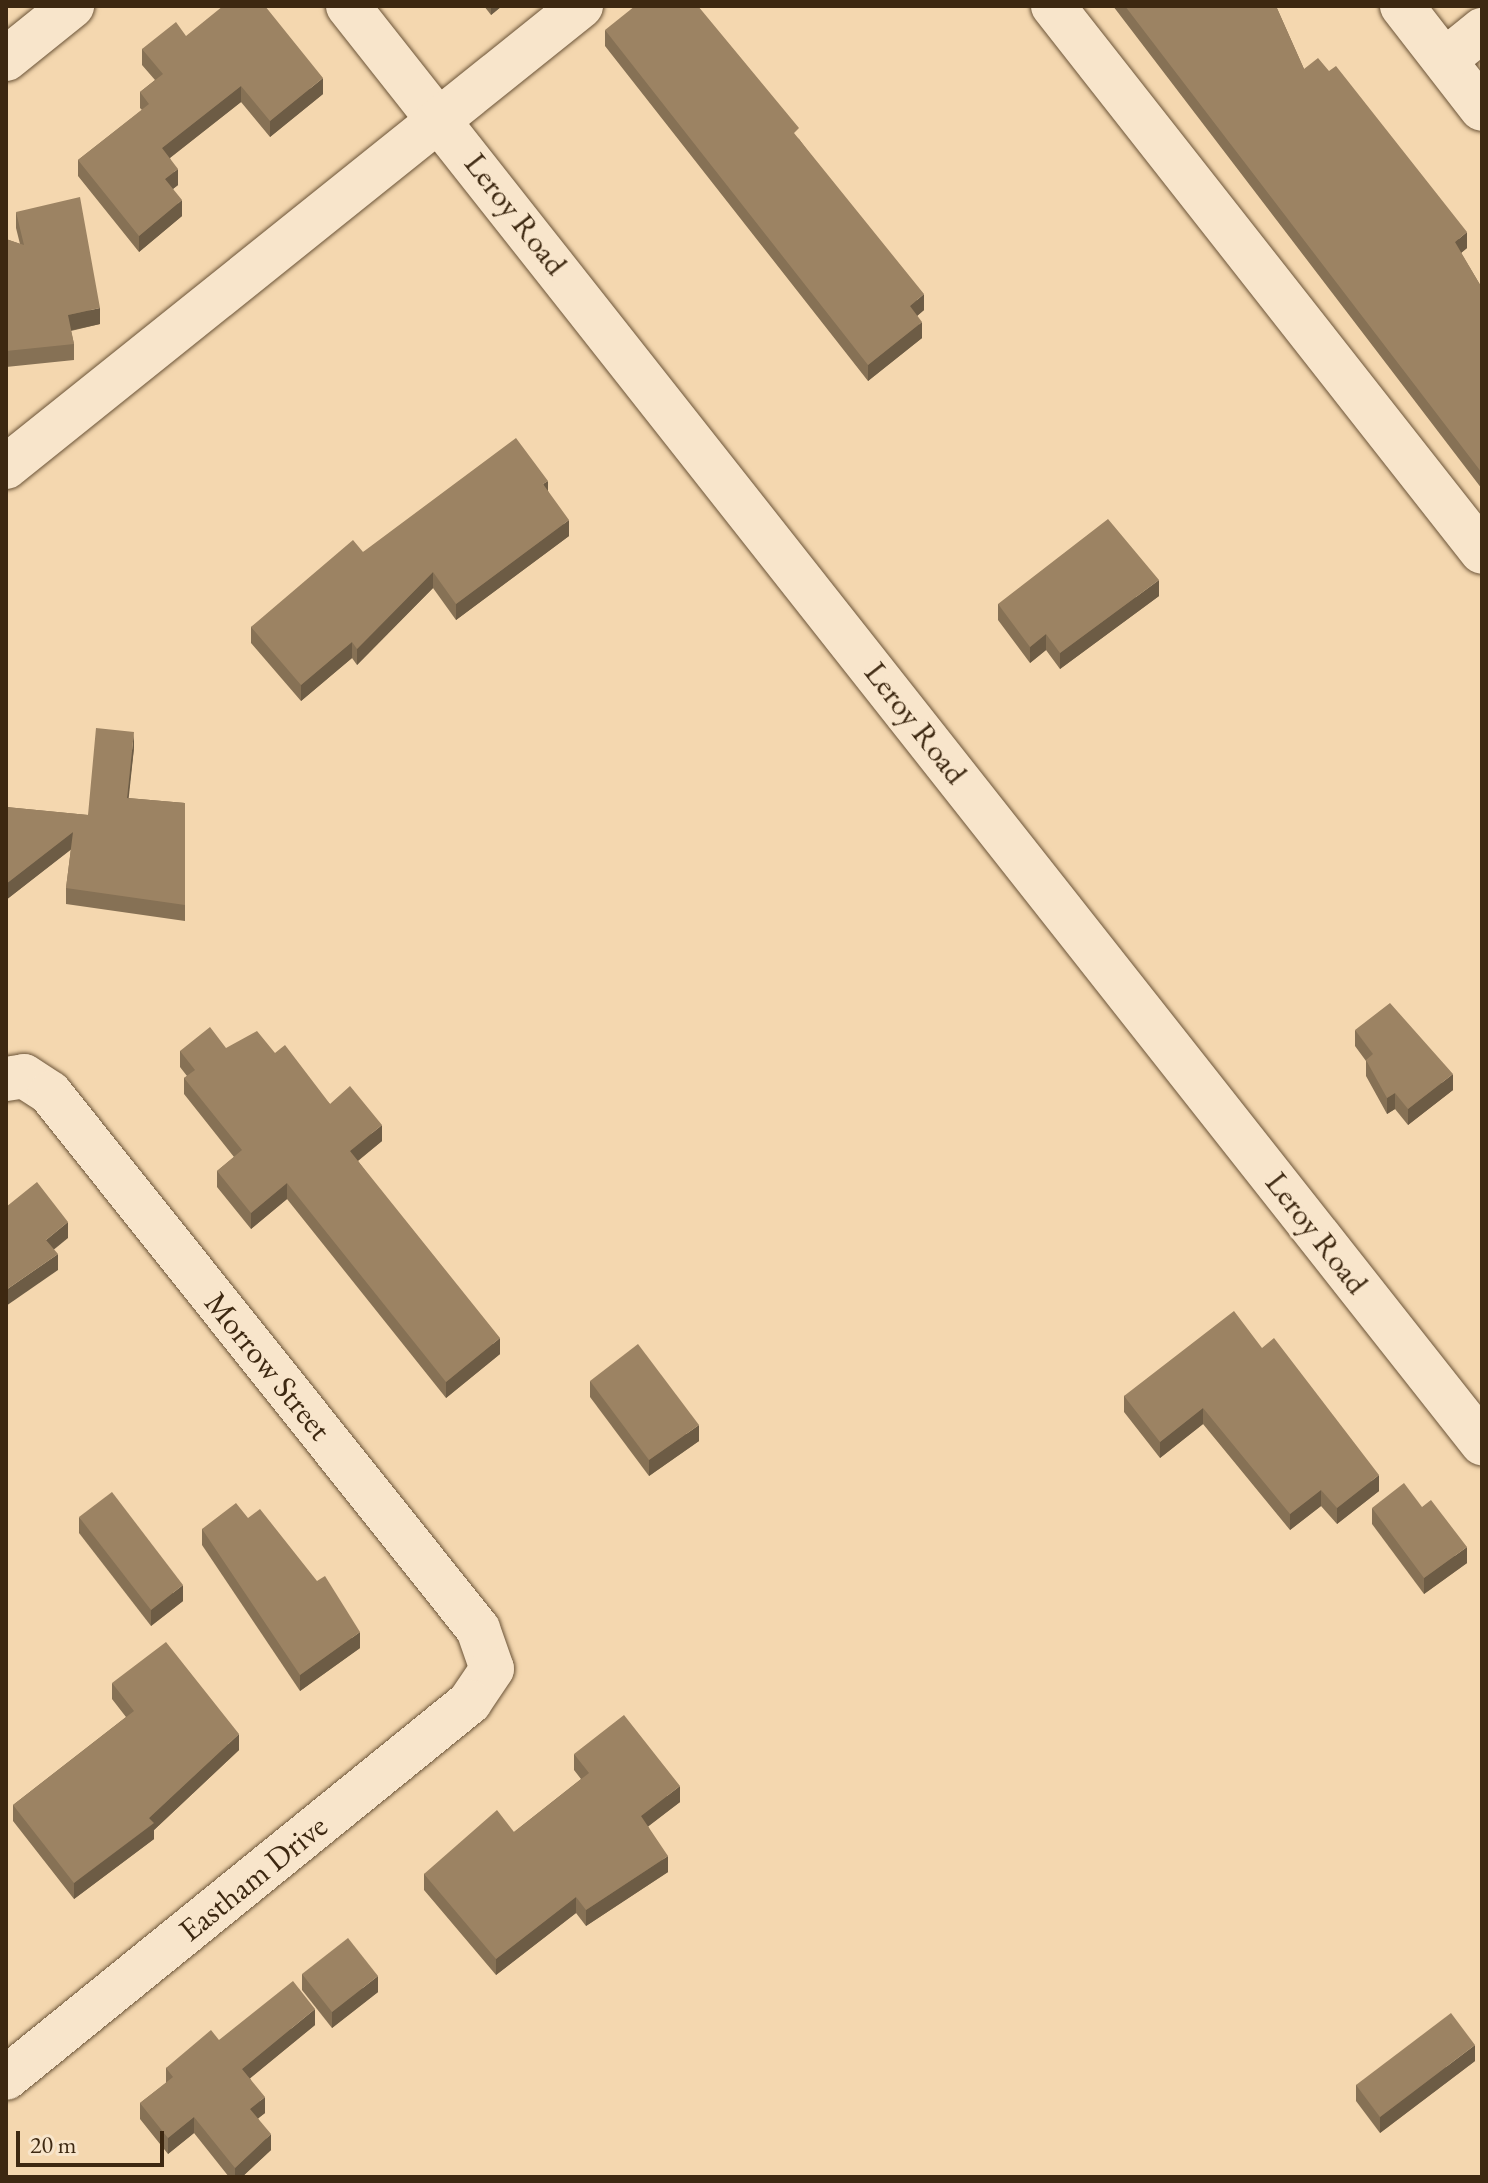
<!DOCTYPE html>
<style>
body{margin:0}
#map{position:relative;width:1488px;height:2183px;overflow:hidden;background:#f4d7af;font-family:"EB Garamond",serif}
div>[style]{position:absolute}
.roads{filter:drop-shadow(0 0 2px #6b5438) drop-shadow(0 0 2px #6b5438)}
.minor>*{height:44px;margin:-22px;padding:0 22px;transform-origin:22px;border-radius:22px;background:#f8e5cb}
.wall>*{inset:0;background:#867155}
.shaded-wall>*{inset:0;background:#6d5c45}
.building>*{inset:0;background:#9c8363}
span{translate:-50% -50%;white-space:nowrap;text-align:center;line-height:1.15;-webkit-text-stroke:7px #f8e5cb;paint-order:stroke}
.street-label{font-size:32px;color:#3d2811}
.frame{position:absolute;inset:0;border:8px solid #3d2811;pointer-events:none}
.scale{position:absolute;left:16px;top:2131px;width:148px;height:36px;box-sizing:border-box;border:4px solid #3d2811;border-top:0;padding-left:10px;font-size:24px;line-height:28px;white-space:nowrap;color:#3d2811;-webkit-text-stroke:6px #f8e5cb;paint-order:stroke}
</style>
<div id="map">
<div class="roads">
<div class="minor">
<i style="left:348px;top:6px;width:1831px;rotate:51.72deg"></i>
<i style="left:1053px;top:6px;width:694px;rotate:51.84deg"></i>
<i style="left:1402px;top:6px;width:130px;rotate:52.2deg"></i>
<i style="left:6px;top:59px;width:85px;rotate:-38.8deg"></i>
<i style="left:1445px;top:60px;width:48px;rotate:-39deg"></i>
<i style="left:6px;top:467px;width:737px;rotate:-38.72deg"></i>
<i style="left:6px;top:1079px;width:18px;rotate:-9deg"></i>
<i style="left:24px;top:1076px;width:31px;rotate:33deg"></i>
<i style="left:50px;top:1093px;width:686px;rotate:51.39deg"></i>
<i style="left:478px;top:1629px;width:42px;rotate:70.7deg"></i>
<i style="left:492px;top:1669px;width:40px;rotate:124deg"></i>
<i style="left:470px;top:1702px;width:597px;rotate:140.98deg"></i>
</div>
</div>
<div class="wall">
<i style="clip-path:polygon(484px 6px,502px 6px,491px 15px)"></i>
<i style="clip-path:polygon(1113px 6px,1276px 6px,1304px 69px,1467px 248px,1461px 253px,1482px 288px,1482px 489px)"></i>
<i style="clip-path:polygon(605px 30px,799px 139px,924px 310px,917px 316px,922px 338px,868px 381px,605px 46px)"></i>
<i style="clip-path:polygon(186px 36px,323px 94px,270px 137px,241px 102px,170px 158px,178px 185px,173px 189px,182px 216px,139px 252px,78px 176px,78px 160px,142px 110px,140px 108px,140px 92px,155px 80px,142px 65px,142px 49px)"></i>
<i style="clip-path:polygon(16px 212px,100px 324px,71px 331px,74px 344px,74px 360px,6px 367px,6px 239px,20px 244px,16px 228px)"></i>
<i style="clip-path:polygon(548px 491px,569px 536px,456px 620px,433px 588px,357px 665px,352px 658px,301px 701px,251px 643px,251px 627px,363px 552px)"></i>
<i style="clip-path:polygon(1159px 596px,1060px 669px,1046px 650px,1030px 663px,998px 620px,998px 604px)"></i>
<i style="clip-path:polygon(134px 748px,128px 798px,185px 803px,185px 921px,66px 904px,66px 888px,71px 849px,6px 900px,6px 807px,88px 815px)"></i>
<i style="clip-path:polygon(1355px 1030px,1453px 1090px,1408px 1125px,1395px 1109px,1387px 1114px,1366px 1076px,1366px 1061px,1355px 1046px)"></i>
<i style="clip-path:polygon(226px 1048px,275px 1053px,330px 1104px,382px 1141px,358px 1161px,500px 1354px,446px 1398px,287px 1199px,251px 1229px,217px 1187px,217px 1171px,234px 1157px,184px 1094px,184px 1078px,187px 1076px,180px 1067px,180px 1051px)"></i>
<i style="clip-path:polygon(1262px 1348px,1379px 1491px,1337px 1524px,1321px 1506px,1290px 1530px,1203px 1424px,1160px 1458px,1124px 1412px,1124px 1396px)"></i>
<i style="clip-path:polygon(590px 1381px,699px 1441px,649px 1476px,590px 1397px)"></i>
<i style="clip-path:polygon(1372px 1508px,1467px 1563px,1424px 1594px,1372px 1524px)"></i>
<i style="clip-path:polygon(79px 1517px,183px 1601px,151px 1626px,79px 1533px)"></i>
<i style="clip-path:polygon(248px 1518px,360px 1648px,300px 1691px,202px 1545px,202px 1529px)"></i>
<i style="clip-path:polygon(112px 1683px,239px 1750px,154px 1830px,154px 1839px,74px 1899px,13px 1821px,13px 1805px,126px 1717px,112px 1699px)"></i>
<i style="clip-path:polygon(574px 1754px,680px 1802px,648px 1826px,668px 1872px,586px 1926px,576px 1913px,496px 1975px,424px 1890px,424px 1874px,514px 1832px,581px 1779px,574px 1770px)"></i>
<i style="clip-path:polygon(302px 1974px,378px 1992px,332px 2028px,302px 1990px)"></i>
<i style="clip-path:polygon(315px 2025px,250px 2078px,265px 2113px,258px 2118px,271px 2150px,242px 2177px,229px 2177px,194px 2133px,168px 2154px,140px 2119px,140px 2103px,166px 2083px,166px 2068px,219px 2040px)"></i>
<i style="clip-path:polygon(1475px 2061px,1380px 2133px,1356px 2101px,1356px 2085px)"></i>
</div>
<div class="shaded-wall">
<i style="clip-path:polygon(491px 6px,502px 6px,491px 15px)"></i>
<i style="clip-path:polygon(323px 78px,323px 94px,270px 137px,270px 121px)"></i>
<i style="clip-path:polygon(241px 86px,241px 102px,162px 164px,162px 148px)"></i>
<i style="clip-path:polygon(178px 169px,178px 185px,165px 195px,165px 179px)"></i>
<i style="clip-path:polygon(182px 200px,182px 216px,139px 252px,139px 236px)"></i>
<i style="clip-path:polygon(1467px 232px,1467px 248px,1455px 258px,1455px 242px)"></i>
<i style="clip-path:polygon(924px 294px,924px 310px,910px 322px,910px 306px)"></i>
<i style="clip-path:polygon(100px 308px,100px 324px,68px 331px,68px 315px)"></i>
<i style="clip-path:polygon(922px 322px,922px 338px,868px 381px,868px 365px)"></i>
<i style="clip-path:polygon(548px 481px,548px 497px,543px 484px)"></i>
<i style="clip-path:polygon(569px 520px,569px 536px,456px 620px,456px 604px)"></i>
<i style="clip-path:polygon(433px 572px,433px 588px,357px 665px,357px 649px)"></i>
<i style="clip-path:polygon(1159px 580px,1159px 596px,1060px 669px,1060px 653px)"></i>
<i style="clip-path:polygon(1046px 634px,1046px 650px,1030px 663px,1030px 647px)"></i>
<i style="clip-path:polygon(352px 642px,352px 658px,301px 701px,301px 685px)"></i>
<i style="clip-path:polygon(134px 732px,134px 748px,127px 814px,127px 798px)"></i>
<i style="clip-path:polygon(73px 832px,73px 848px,6px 900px,6px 884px)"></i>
<i style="clip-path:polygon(1453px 1074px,1453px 1090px,1408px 1125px,1408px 1109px)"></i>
<i style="clip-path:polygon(1395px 1093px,1395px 1109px,1387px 1114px,1387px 1098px)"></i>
<i style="clip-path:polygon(382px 1125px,382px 1141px,350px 1167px,350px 1151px)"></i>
<i style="clip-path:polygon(287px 1183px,287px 1199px,251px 1229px,251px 1213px)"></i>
<i style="clip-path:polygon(68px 1222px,68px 1238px,46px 1256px,46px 1240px)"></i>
<i style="clip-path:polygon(58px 1254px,58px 1270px,6px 1306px,6px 1290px)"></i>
<i style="clip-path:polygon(500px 1338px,500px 1354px,446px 1398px,446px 1382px)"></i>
<i style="clip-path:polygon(1203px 1408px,1203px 1424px,1160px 1458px,1160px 1442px)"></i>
<i style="clip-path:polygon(699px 1425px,699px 1441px,649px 1476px,649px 1460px)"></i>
<i style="clip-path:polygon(1379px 1475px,1379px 1491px,1337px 1524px,1337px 1508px)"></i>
<i style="clip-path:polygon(1321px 1490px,1321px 1506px,1290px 1530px,1290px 1514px)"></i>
<i style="clip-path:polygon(1467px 1547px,1467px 1563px,1424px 1594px,1424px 1578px)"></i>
<i style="clip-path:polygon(183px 1585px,183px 1601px,151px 1626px,151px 1610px)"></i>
<i style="clip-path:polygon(360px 1632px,360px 1648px,300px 1691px,300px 1675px)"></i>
<i style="clip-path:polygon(239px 1734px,239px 1750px,154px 1830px,154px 1839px,74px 1899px,74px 1883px,149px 1818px)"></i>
<i style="clip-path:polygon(680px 1786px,680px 1802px,641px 1832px,641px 1816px)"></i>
<i style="clip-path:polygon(668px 1856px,668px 1872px,586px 1926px,586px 1910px)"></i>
<i style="clip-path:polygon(576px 1897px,576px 1913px,496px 1975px,496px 1959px)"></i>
<i style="clip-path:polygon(378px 1976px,378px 1992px,332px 2028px,332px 2012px)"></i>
<i style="clip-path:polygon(315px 2009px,315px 2025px,242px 2085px,242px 2069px)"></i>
<i style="clip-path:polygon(1475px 2045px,1475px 2061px,1380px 2133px,1380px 2117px)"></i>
<i style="clip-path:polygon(265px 2097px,265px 2113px,250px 2125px,250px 2109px)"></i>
<i style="clip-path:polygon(194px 2117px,194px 2133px,168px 2154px,168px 2138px)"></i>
<i style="clip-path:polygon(271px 2134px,271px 2150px,242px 2177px,235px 2177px,235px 2168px)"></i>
</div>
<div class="building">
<i style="clip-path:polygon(223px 6px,265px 6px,323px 78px,270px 121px,241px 86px,162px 148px,178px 169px,165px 179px,182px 200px,139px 236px,78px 160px,149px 104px,140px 92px,163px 74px,142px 49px,176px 22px,186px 36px)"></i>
<i style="clip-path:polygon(635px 6px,698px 6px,799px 128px,794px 133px,924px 294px,910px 306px,922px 322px,868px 365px,605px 30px)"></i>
<i style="clip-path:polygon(1125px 6px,1276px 6px,1304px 69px,1318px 58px,1329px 71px,1336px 66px,1467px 232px,1455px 242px,1482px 288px,1482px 473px)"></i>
<i style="clip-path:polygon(80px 197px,100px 308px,68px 315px,74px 344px,6px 351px,6px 239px,24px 245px,16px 212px)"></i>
<i style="clip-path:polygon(516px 438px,548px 481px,543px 484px,569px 520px,456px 604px,433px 572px,357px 649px,352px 642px,301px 685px,251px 627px,353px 540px,363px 552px)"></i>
<i style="clip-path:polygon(1108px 519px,1159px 580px,1060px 653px,1046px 634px,1030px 647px,998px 604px)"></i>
<i style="clip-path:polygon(96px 728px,134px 732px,127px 798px,185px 803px,185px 905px,66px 888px,73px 832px,6px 884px,6px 807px,88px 815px)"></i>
<i style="clip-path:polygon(1390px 1003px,1453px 1074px,1408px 1109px,1395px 1093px,1387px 1098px,1366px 1060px,1373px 1054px,1355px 1030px)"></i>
<i style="clip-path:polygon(210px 1027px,226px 1048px,257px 1031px,275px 1053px,285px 1045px,330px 1104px,350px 1086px,382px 1125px,350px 1151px,500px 1338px,446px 1382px,287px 1183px,251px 1213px,217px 1171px,242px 1150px,184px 1078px,195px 1070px,180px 1051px)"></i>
<i style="clip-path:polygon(37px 1182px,68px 1222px,46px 1240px,58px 1254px,6px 1290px,6px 1207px)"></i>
<i style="clip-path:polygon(1234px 1311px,1262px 1348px,1274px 1338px,1379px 1475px,1337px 1508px,1321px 1490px,1290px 1514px,1203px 1408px,1160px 1442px,1124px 1396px)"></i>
<i style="clip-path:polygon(638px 1344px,699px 1425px,649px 1460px,590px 1381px)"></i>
<i style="clip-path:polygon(1404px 1483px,1422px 1507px,1431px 1500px,1467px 1547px,1424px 1578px,1372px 1508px)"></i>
<i style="clip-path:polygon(112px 1492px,183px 1585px,151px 1610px,79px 1517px)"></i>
<i style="clip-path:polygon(236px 1503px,248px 1518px,260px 1509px,317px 1581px,325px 1576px,360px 1632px,300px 1675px,202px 1529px)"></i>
<i style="clip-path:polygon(166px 1642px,239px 1734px,149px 1818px,154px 1823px,74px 1883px,13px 1805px,134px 1711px,112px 1683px)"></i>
<i style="clip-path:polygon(624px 1715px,680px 1786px,641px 1816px,668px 1856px,586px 1910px,576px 1897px,496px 1959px,424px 1874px,497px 1810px,514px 1832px,589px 1773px,574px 1754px)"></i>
<i style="clip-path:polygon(348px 1938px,378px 1976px,332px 2012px,302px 1974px)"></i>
<i style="clip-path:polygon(293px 1981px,315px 2009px,242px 2069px,265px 2097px,250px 2109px,271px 2134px,235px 2168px,194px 2117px,168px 2138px,140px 2103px,173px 2077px,166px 2068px,211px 2030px,219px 2040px)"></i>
<i style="clip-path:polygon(1451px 2013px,1475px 2045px,1380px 2117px,1356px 2085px)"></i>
</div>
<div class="street-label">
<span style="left:516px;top:214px;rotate:52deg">Leroy Road</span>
<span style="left:916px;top:723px;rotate:52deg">Leroy Road</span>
<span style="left:1317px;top:1233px;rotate:52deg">Leroy Road</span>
<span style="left:268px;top:1366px;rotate:51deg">Morrow Street</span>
<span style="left:253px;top:1878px;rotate:-39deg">Eastham Drive</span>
</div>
<div class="frame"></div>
<div class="scale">20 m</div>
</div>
